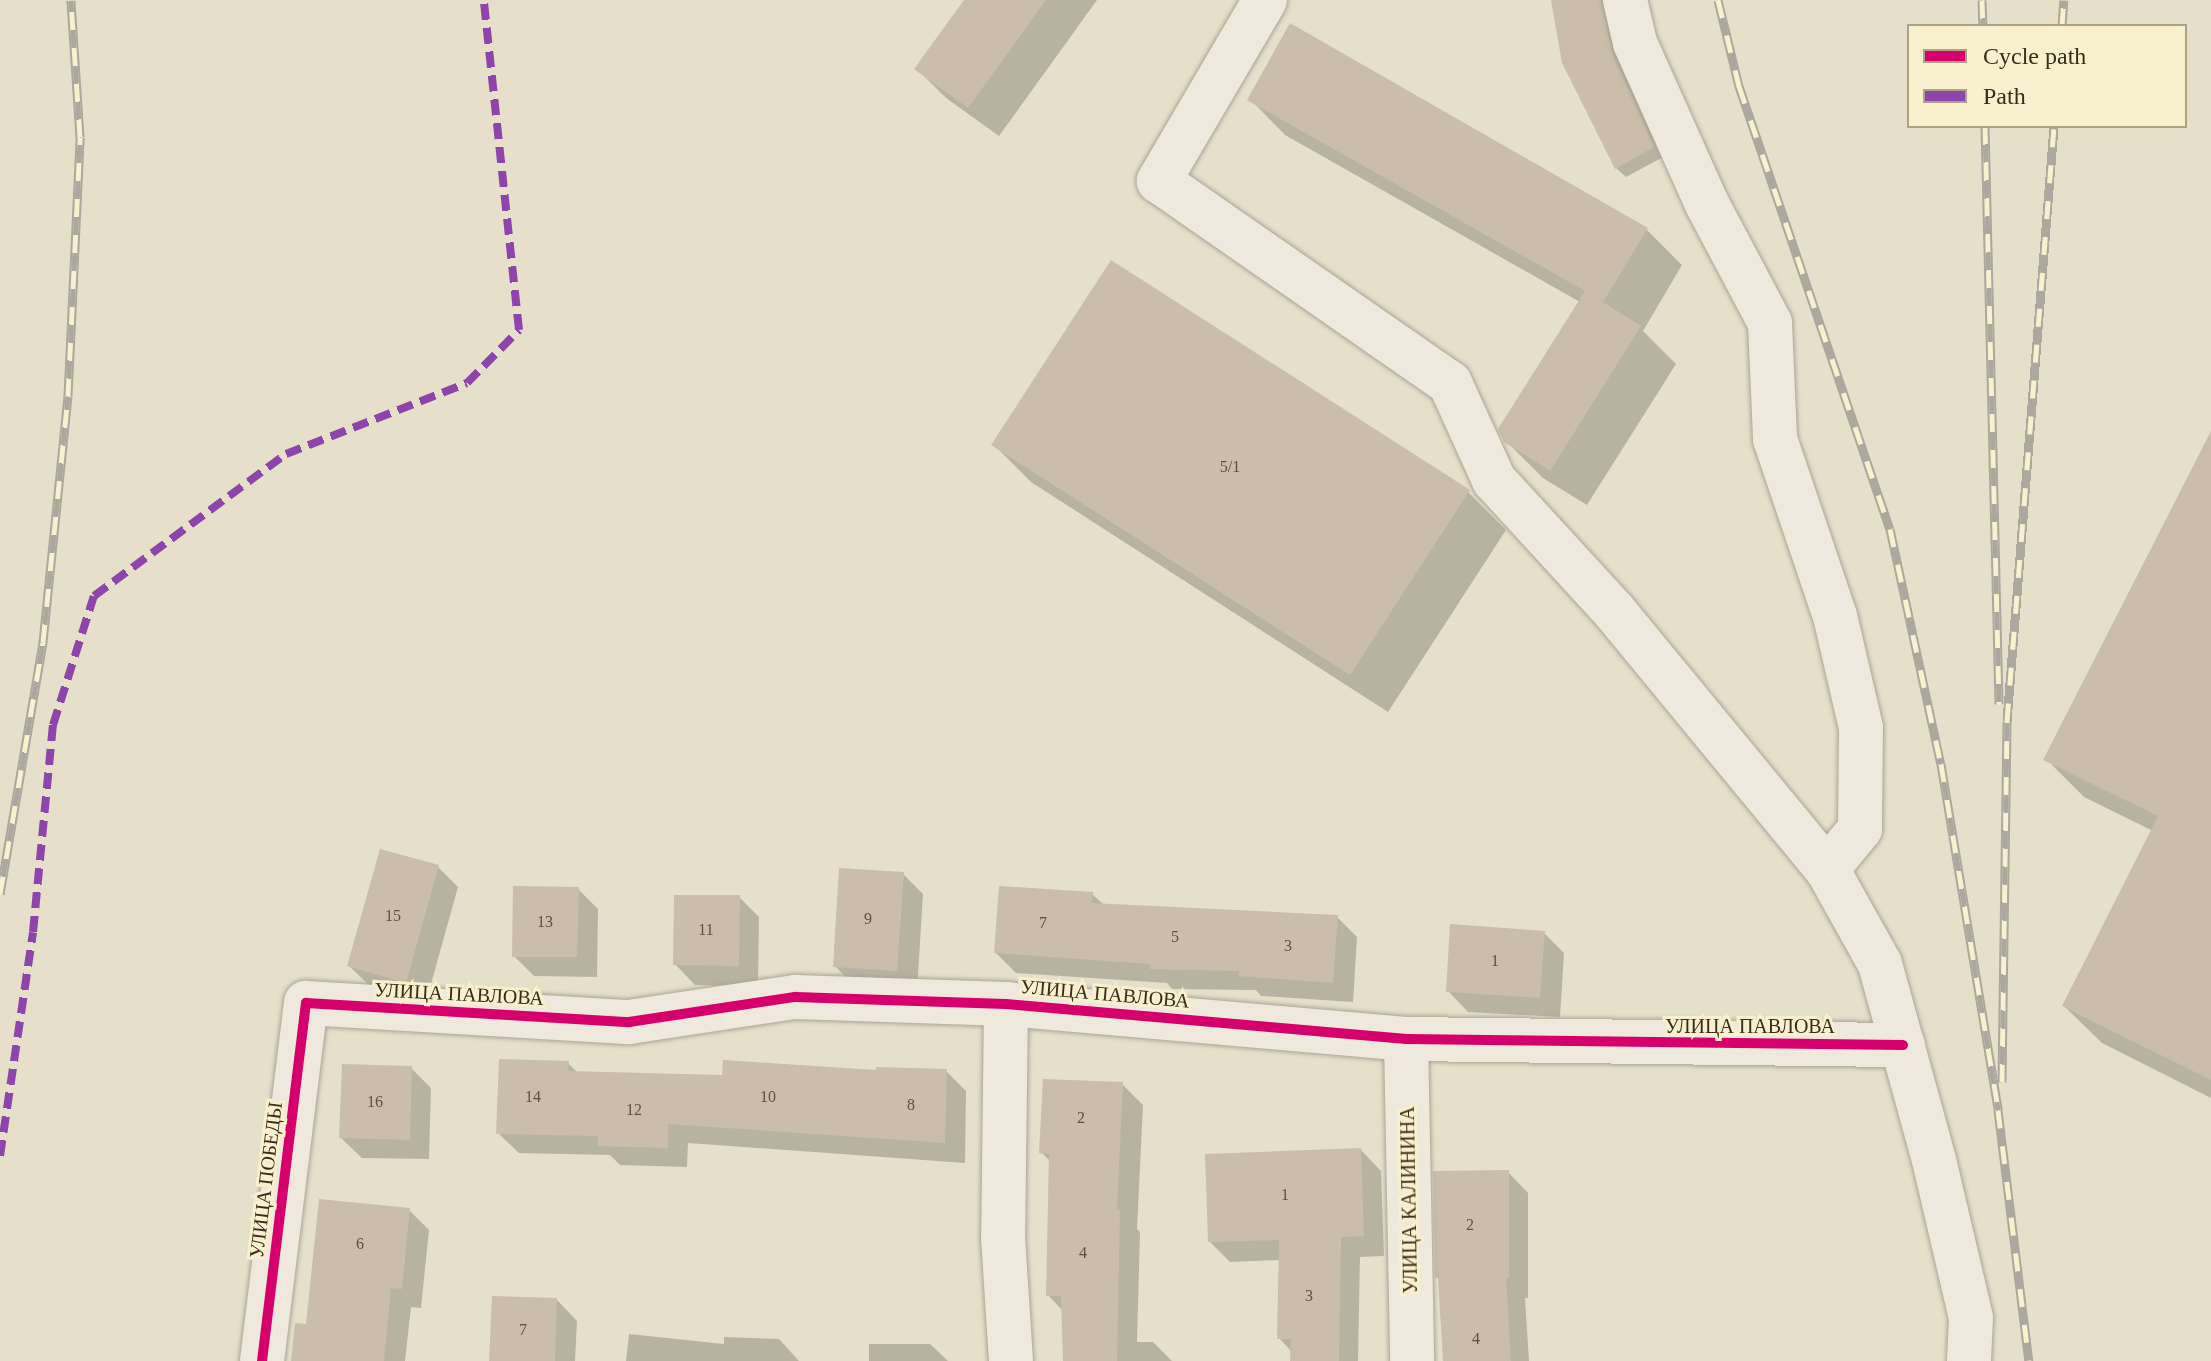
<!DOCTYPE html>
<meta charset="utf-8">
<style>
body{margin:0}
#map{position:relative;width:2211px;height:1361px;overflow:hidden;background:#e6e0ca;font-family:"Times New Roman",serif}
div>[style]{position:absolute}
.shadow>*{inset:0;background:#0003}
.building>*{inset:0;background:#cabdaa}
.roads{filter:drop-shadow(0 0 2px #aba493) drop-shadow(0 0 2px #aba493)}
.minor>*{height:44px;margin:-22px;padding:0 22px;transform-origin:22px;border-radius:22px;background:#eee9dc}
.rail>*{height:9px;margin-top:-4.5px;transform-origin:0;background:repeating-linear-gradient(90deg,#f9f0cd 0 18px,#aca89d 0 36px);box-sizing:border-box;border-block:2px solid #aca89d}
.quiet>*{height:8px;margin-top:-4px;transform-origin:0;background:repeating-linear-gradient(90deg,#8e44ad 0 16px,transparent 0 24px)}
.cycleway>*{height:10px;margin:-5px;padding:0 5px;transform-origin:5px;border-radius:5px;background:#d6006c}
span{translate:-50% -50%;white-space:nowrap;text-align:center;line-height:1.15;-webkit-text-stroke:6px #f9f0cd;paint-order:stroke}
.number-label{font-size:16px;color:#5e503e}
.number-label span{-webkit-text-stroke-width:0}
.street-label{font-size:20px;color:#3a2c1a}
.legend{position:absolute;left:1907px;top:24px;width:280px;height:104px;box-sizing:border-box;background:#f9f0cd;border:2px solid #ada285;margin:0;padding:10px 14px;list-style:none;font-size:24px;color:#3a2c1a}
.legend li{display:flex;align-items:center;gap:16px;height:40px}
.legend b{width:40px;border:2px solid #ada285}
</style>
<div id="map">
<div class="shadow">
<i style="clip-path:polygon(966px 0,1097px 0,999px 136px,946px 98px,917px 69px)"></i>
<i style="clip-path:polygon(1553px 0,1609px 0,1663px 157px,1626px 177px,1616px 168px)"></i>
<i style="clip-path:polygon(1250px 99px,1647px 230px,1682px 265px,1643px 331px,1676px 364px,1587px 505px,1543px 478px,1506px 441px,1580px 302px,1285px 135px)"></i>
<i style="clip-path:polygon(2211px 436px,2211px 1098px,2102px 1043px,2064px 1006px,2153px 831px,2084px 797px,2046px 759px)"></i>
<i style="clip-path:polygon(993px 444px,1468px 492px,1506px 530px,1388px 712px,1031px 482px)"></i>
<i style="clip-path:polygon(438px 867px,458px 887px,426px 1002px,370px 986px,349px 966px)"></i>
<i style="clip-path:polygon(903px 874px,923px 894px,917px 991px,855px 987px,835px 966px)"></i>
<i style="clip-path:polygon(578px 889px,598px 909px,597px 977px,534px 976px,514px 956px)"></i>
<i style="clip-path:polygon(1092px 894px,1104px 905px,1337px 917px,1357px 937px,1353px 1002px,1261px 996px,1256px 990px,1172px 989px,1167px 983px,1016px 973px,996px 953px)"></i>
<i style="clip-path:polygon(739px 897px,759px 917px,758px 986px,695px 985px,675px 964px)"></i>
<i style="clip-path:polygon(1544px 933px,1564px 953px,1560px 1017px,1468px 1012px,1448px 991px)"></i>
<i style="clip-path:polygon(568px 1063px,578px 1073px,724px 1077px,946px 1071px,966px 1091px,965px 1163px,688px 1143px,687px 1167px,620px 1165px,610px 1155px,519px 1153px,498px 1133px)"></i>
<i style="clip-path:polygon(411px 1068px,431px 1088px,429px 1159px,362px 1158px,341px 1138px)"></i>
<i style="clip-path:polygon(1122px 1084px,1143px 1105px,1137px 1229px,1140px 1232px,1137px 1342px,1153px 1342px,1172px 1361px,1064px 1361px,1063px 1311px,1048px 1295px,1051px 1162px,1041px 1152px)"></i>
<i style="clip-path:polygon(1361px 1150px,1381px 1171px,1384px 1256px,1360px 1257px,1358px 1361px,1292px 1361px,1292px 1352px,1279px 1338px,1280px 1260px,1230px 1262px,1210px 1242px)"></i>
<i style="clip-path:polygon(1508px 1172px,1528px 1193px,1528px 1298px,1525px 1298px,1529px 1361px,1445px 1361px,1440px 1280px)"></i>
<i style="clip-path:polygon(409px 1210px,429px 1230px,421px 1308px,411px 1307px,405px 1361px,293px 1361px,308px 1326px)"></i>
<i style="clip-path:polygon(557px 1300px,577px 1321px,575px 1361px,491px 1361px)"></i>
<i style="clip-path:polygon(629px 1334px,724px 1344px,724px 1337px,779px 1339px,799px 1361px,626px 1361px)"></i>
<i style="clip-path:polygon(869px 1344px,930px 1344px,948px 1361px,869px 1361px)"></i>
</div>
<div class="building">
<i style="clip-path:polygon(964px 0,1046px 0,968px 108px,914px 69px)"></i>
<i style="clip-path:polygon(1551px 0,1601px 0,1612px 53px,1654px 147px,1615px 169px,1562px 63px)"></i>
<i style="clip-path:polygon(1290px 23px,1648px 228px,1603px 302px,1590px 294px,1641px 326px,1550px 471px,1504px 442px,1498px 429px,1585px 291px,1247px 100px)"></i>
<i style="clip-path:polygon(1111px 260px,1470px 490px,1350px 675px,991px 445px)"></i>
<i style="clip-path:polygon(2211px 431px,2211px 1080px,2062px 1006px,2158px 816px,2043px 760px)"></i>
<i style="clip-path:polygon(380px 849px,439px 865px,406px 983px,347px 966px)"></i>
<i style="clip-path:polygon(839px 868px,904px 872px,897px 971px,833px 967px)"></i>
<i style="clip-path:polygon(513px 886px,579px 887px,577px 957px,512px 957px)"></i>
<i style="clip-path:polygon(999px 886px,1093px 892px,1092px 903px,1338px 915px,1333px 983px,1239px 976px,1239px 971px,1150px 969px,1150px 964px,994px 953px)"></i>
<i style="clip-path:polygon(674px 895px,740px 895px,739px 966px,673px 965px)"></i>
<i style="clip-path:polygon(1450px 924px,1545px 931px,1540px 998px,1446px 992px)"></i>
<i style="clip-path:polygon(499px 1059px,569px 1061px,568px 1071px,722px 1075px,723px 1060px,876px 1070px,876px 1067px,947px 1069px,945px 1143px,668px 1124px,668px 1148px,598px 1146px,598px 1136px,496px 1134px)"></i>
<i style="clip-path:polygon(342px 1064px,412px 1066px,410px 1140px,339px 1138px)"></i>
<i style="clip-path:polygon(1043px 1079px,1123px 1082px,1117px 1210px,1120px 1210px,1117px 1361px,1063px 1361px,1061px 1296px,1046px 1296px,1049px 1154px,1039px 1153px)"></i>
<i style="clip-path:polygon(1361px 1148px,1364px 1236px,1341px 1237px,1339px 1361px,1290px 1361px,1291px 1339px,1277px 1339px,1279px 1240px,1208px 1242px,1205px 1154px)"></i>
<i style="clip-path:polygon(1509px 1170px,1509px 1278px,1506px 1278px,1511px 1361px,1443px 1361px,1438px 1278px,1435px 1278px,1433px 1171px)"></i>
<i style="clip-path:polygon(319px 1199px,410px 1208px,402px 1289px,391px 1288px,384px 1361px,291px 1361px,295px 1323px,306px 1324px)"></i>
<i style="clip-path:polygon(492px 1296px,557px 1298px,555px 1361px,489px 1361px)"></i>
</div>
<div class="roads">
<div class="minor">
<i style="left:1265px;top:0;width:210px;rotate:120.4deg"></i>
<i style="left:1159px;top:181px;width:354px;rotate:34.8deg"></i>
<i style="left:1450px;top:383px;width:107px;rotate:65.6deg"></i>
<i style="left:1494px;top:480px;width:178px;rotate:47.5deg"></i>
<i style="left:1614px;top:611px;width:335px;rotate:50.5deg"></i>
<i style="left:1625px;top:0;width:44px;rotate:76.9deg"></i>
<i style="left:1635px;top:43px;width:176px;rotate:65.9deg"></i>
<i style="left:1707px;top:204px;width:135px;rotate:62.1deg"></i>
<i style="left:1770px;top:323px;width:116px;rotate:87.5deg"></i>
<i style="left:1775px;top:439px;width:187px;rotate:71.3deg"></i>
<i style="left:1835px;top:616px;width:115px;rotate:76.9deg"></i>
<i style="left:1861px;top:728px;width:101px;rotate:90.6deg"></i>
<i style="left:1860px;top:829px;width:52px;rotate:129.5deg"></i>
<i style="left:1827px;top:869px;width:109px;rotate:60.8deg"></i>
<i style="left:1880px;top:964px;width:203px;rotate:74.6deg"></i>
<i style="left:1934px;top:1160px;width:162px;rotate:76.8deg"></i>
<i style="left:1971px;top:1318px;width:43px;rotate:92.7deg"></i>
<i style="left:1006px;top:1004px;width:233px;rotate:90.7deg"></i>
<i style="left:1003px;top:1237px;width:124px;rotate:86.3deg"></i>
<i style="left:1406px;top:1039px;width:322px;rotate:88.9deg"></i>
<i style="left:262px;top:1361px;width:361px;rotate:-83deg"></i>
<i style="left:306px;top:1003px;width:324px;rotate:3.4deg"></i>
<i style="left:629px;top:1022px;width:168px;rotate:-8.6deg"></i>
<i style="left:795px;top:997px;width:211px;rotate:1.9deg"></i>
<i style="left:1006px;top:1004px;width:402px;rotate:5deg"></i>
<i style="left:1406px;top:1039px;width:497px;rotate:0.7deg"></i>
</div>
</div>
<div class="rail">
<i style="left:1718px;top:0;width:89px;rotate:76.3deg"></i>
<i style="left:1739px;top:86px;width:468px;rotate:71.2deg"></i>
<i style="left:1890px;top:529px;width:240px;rotate:77.8deg"></i>
<i style="left:1941px;top:764px;width:351px;rotate:80.6deg"></i>
<i style="left:1998px;top:1110px;width:253px;rotate:83deg"></i>
<i style="left:1982px;top:0;width:26px;rotate:88deg"></i>
<i style="left:2062px;top:26px;width:26px;rotate:-86deg"></i>
<i style="left:1985px;top:126px;width:578px;rotate:88.61deg"></i>
<i style="left:0;top:894px;width:256px;rotate:-80.3deg"></i>
<i style="left:43px;top:642px;width:247px;rotate:-84.2deg"></i>
<i style="left:68px;top:396px;width:259px;rotate:-87.3deg"></i>
<i style="left:80px;top:137px;width:137px;rotate:-93.8deg"></i>
<i style="left:2002px;top:1082px;width:361px;rotate:-89.2deg"></i>
<i style="left:2007px;top:721px;width:597px;rotate:-85.48deg"></i>
</div>
<div class="quiet">
<i style="left:0;top:1156px;width:226px;rotate:-81.6deg"></i>
<i style="left:33px;top:932px;width:208px;rotate:-84.5deg"></i>
<i style="left:53px;top:725px;width:135px;rotate:-72.4deg"></i>
<i style="left:94px;top:596px;width:239px;rotate:-36.5deg"></i>
<i style="left:286px;top:454px;width:194px;rotate:-21.4deg"></i>
<i style="left:467px;top:383px;width:74px;rotate:-45.5deg"></i>
<i style="left:519px;top:330px;width:332px;rotate:-96.1deg"></i>
</div>
<div class="cycleway">
<i style="left:262px;top:1361px;width:361px;rotate:-83deg"></i>
<i style="left:306px;top:1003px;width:324px;rotate:3.4deg"></i>
<i style="left:629px;top:1022px;width:168px;rotate:-8.6deg"></i>
<i style="left:795px;top:997px;width:211px;rotate:1.9deg"></i>
<i style="left:1006px;top:1004px;width:402px;rotate:5deg"></i>
<i style="left:1406px;top:1039px;width:497px;rotate:0.7deg"></i>
</div>
<div class="number-label">
<span style="left:1230px;top:467px">5/1</span>
<span style="left:393px;top:916px">15</span>
<span style="left:868px;top:919px">9</span>
<span style="left:545px;top:922px">13</span>
<span style="left:1043px;top:923px">7</span>
<span style="left:706px;top:930px">11</span>
<span style="left:1175px;top:937px">5</span>
<span style="left:1288px;top:946px">3</span>
<span style="left:1495px;top:961px">1</span>
<span style="left:533px;top:1097px">14</span>
<span style="left:768px;top:1097px">10</span>
<span style="left:375px;top:1102px">16</span>
<span style="left:911px;top:1105px">8</span>
<span style="left:634px;top:1110px">12</span>
<span style="left:1081px;top:1118px">2</span>
<span style="left:1285px;top:1195px">1</span>
<span style="left:1470px;top:1225px">2</span>
<span style="left:360px;top:1244px">6</span>
<span style="left:1083px;top:1253px">4</span>
<span style="left:1309px;top:1296px">3</span>
<span style="left:523px;top:1330px">7</span>
<span style="left:1476px;top:1339px">4</span>
</div>
<div class="street-label">
<span style="left:459px;top:994px;rotate:3deg">УЛИЦА ПАВЛОВА</span>
<span style="left:1105px;top:994px;rotate:5deg">УЛИЦА ПАВЛОВА</span>
<span style="left:1750px;top:1026px">УЛИЦА ПАВЛОВА</span>
<span style="left:266px;top:1180px;rotate:-83deg">УЛИЦА ПОБЕДЫ</span>
<span style="left:1409px;top:1200px;rotate:-91deg">УЛИЦА КАЛИНИНА</span>
</div>
<ul class="legend">
<li><b style="height:10px;background:#d6006c"></b>Cycle path</li>
<li><b style="height:10px;background:#8e44ad"></b>Path</li>
</ul>
</div>
